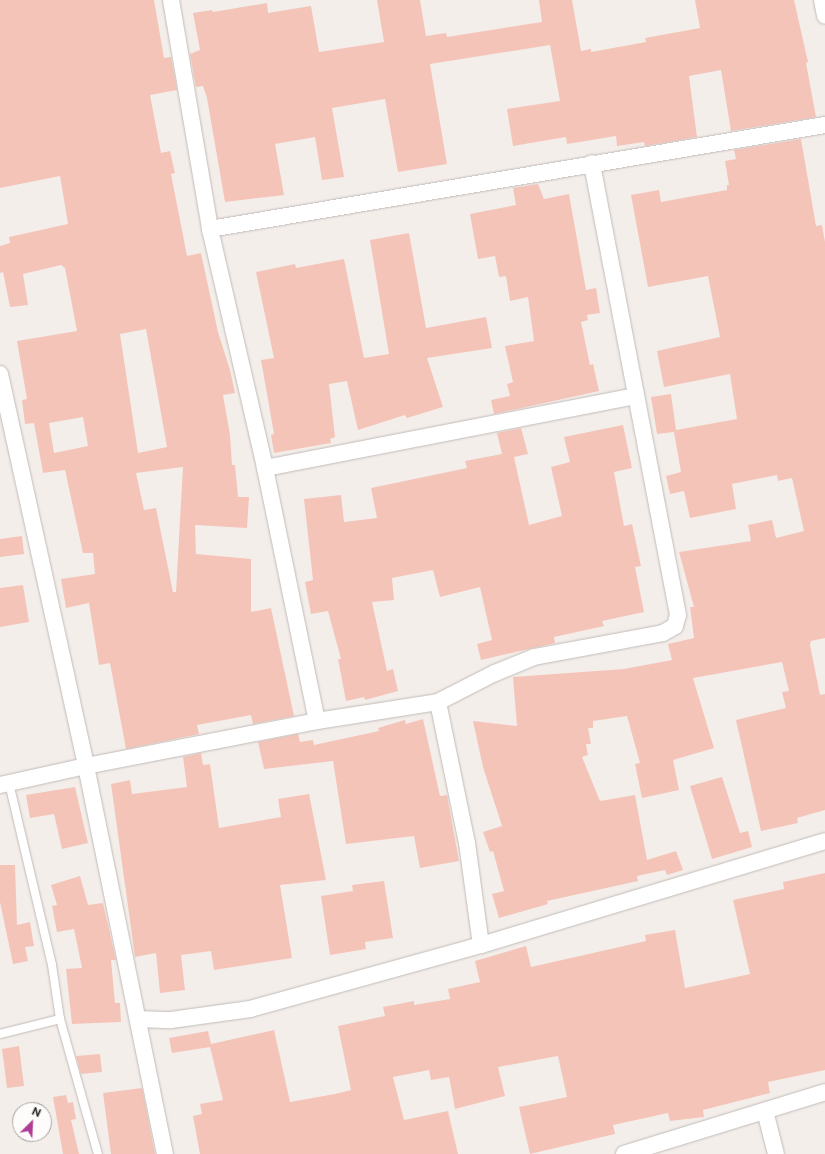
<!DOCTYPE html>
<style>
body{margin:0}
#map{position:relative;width:825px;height:1154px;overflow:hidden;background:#f4eeea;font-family:"Public Sans",sans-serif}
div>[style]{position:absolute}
.building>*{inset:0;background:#f5c4b9}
.roads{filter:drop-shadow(0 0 1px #c1bbb8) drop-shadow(0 0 1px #c1bbb8)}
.lane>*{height:8px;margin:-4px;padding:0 4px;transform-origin:4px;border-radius:4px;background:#fff}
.street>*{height:16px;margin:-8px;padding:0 8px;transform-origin:8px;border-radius:8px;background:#fff}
span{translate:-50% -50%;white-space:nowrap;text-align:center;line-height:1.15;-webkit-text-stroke:3px #fefcfb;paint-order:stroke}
.north{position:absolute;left:12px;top:1102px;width:40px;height:40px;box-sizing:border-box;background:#fefcfb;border:1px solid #a5a3a2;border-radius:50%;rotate:24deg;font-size:11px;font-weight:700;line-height:16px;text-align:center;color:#1f1d1c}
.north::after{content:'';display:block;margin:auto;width:14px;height:18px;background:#af3c96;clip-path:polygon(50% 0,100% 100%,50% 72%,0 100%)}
</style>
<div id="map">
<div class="building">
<i style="clip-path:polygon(evenodd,0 0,154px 0,164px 58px,171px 57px,177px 90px,150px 95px,161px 153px,170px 151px,175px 173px,171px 174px,187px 256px,201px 253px,218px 332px,230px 370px,235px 393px,223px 395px,230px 435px,232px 465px,235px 465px,238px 497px,249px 497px,247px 528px,195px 525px,196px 554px,251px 559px,251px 612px,271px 608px,294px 716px,253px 724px,251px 715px,197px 725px,199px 734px,126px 749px,110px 663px,99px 665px,89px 603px,66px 608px,61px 579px,95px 574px,93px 553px,83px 553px,65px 470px,43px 473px,34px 423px,25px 424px,22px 400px,27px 399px,17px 341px,77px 331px,65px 268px,61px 265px,23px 274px,28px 305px,10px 307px,3px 272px,0 273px,0 246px,10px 243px,9px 237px,68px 224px,60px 176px,0 188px,0 0,146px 329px,167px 447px,138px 453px,120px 334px,146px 329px,0 0,83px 417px,88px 446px,54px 453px,49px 423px,83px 417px,0 0,183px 467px,176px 592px,173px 592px,156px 508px,144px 510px,136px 473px,183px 467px)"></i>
<i style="clip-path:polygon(377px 0,420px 0,426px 36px,446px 33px,447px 37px,542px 22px,539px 0,572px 0,581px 51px,591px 49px,591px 52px,646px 42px,645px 38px,700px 28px,695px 0,794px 0,808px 62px,806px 63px,816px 117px,731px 131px,721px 70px,689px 76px,697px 137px,645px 146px,644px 142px,617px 146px,616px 136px,567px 144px,566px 137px,513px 146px,507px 109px,560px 101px,550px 45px,430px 64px,447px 164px,398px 172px,385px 99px,332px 108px,344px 177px,322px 180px,315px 137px,275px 144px,284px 195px,225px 202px,207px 98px,203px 86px,196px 87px,190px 54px,200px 50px,193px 13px,212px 10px,213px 12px,267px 3px,268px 13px,311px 6px,319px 52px,384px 42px)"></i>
<i style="clip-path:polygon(801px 139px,816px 226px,822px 225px,825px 242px,825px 638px,811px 641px,810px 645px,820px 695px,825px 694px,825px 810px,797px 818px,798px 823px,761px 831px,736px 720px,786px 708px,782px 692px,789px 691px,782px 662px,693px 678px,714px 748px,673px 760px,679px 790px,642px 798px,635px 764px,640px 763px,627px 716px,593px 721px,593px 728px,588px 728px,591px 744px,586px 744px,588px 755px,582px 757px,600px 801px,635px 795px,647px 860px,676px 851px,683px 870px,667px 875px,665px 870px,637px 876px,638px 881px,547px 901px,548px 904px,499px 918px,492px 894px,504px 891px,493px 851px,490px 852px,483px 832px,502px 826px,483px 767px,473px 721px,517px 726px,513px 677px,624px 669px,672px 660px,668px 644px,694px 638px,690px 607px,694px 607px,679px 552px,751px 541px,748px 525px,772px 520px,776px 538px,804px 531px,792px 478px,778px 481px,777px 475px,732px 484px,736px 509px,690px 518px,684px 491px,670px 494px,666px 476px,681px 472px,674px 432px,657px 434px,651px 397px,671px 394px,676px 430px,737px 419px,730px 374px,664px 387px,657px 351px,720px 337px,708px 276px,648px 287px,631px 195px,659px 190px,661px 202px,727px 190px,727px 185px,729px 185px,725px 161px,736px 159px,734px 150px)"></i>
<i style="clip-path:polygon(538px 184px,544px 199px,569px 194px,586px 290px,596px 288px,600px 313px,587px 315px,588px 320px,581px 322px,590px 365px,593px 364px,599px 391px,494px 414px,491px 400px,510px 396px,507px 384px,513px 382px,505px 346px,534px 341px,528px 297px,510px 301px,506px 276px,499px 277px,495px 256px,478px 259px,470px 214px,516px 205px,513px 188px)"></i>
<i style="clip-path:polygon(409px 233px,426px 328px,486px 317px,492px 348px,427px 358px,443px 407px,407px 418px,405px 415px,358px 430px,347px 381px,329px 384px,335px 437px,330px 439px,331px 443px,274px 453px,271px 435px,274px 434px,261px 360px,274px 358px,256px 272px,295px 264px,296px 268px,344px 259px,364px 358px,389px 354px,370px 240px)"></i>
<i style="clip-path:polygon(623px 425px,632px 468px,614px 472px,624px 526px,632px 524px,641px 566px,635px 567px,644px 612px,602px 621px,604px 626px,554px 637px,555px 643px,481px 660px,477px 644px,492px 640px,480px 587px,440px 597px,433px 570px,392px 578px,394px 600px,372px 602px,387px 671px,393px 669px,398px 691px,365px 700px,364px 697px,346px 701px,338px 659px,341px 659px,328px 611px,311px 614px,305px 582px,313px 580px,304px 499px,341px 495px,344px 522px,377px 518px,371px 488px,467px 468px,465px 461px,502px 454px,497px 433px,521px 428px,528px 454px,514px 457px,529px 525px,562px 516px,551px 467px,570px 462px,564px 437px)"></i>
<i style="clip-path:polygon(22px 536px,24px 554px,0 557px,0 539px)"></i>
<i style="clip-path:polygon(23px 585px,29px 622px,0 627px,0 588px)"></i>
<i style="clip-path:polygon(423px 719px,440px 796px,447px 795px,459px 861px,420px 868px,414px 836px,346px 844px,333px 761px,264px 769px,258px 742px,298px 734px,300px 742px,313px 740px,314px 745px,379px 731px,378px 728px,405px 720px,406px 724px)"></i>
<i style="clip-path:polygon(201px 753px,203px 765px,210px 764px,219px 828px,281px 817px,278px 799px,309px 794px,326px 880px,280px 885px,292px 958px,214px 970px,211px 951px,181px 955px,185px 990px,160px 993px,156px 953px,135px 957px,111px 784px,130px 780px,132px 794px,187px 787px,183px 757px)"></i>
<i style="clip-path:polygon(722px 777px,740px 833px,748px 831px,752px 847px,712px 859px,690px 786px)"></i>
<i style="clip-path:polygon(75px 787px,88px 843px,62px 849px,54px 814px,30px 818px,26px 795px)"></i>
<i style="clip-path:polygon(0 865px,15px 865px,17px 925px,30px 922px,34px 946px,25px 947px,28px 961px,13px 964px,0 902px)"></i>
<i style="clip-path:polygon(825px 873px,825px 1070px,768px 1082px,770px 1093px,703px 1110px,704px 1117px,670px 1121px,668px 1113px,613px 1125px,615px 1134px,530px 1154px,519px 1107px,567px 1097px,558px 1056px,498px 1067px,505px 1096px,455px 1109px,449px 1077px,431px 1080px,429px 1070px,393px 1077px,404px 1120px,448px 1111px,458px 1154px,200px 1154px,193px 1116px,202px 1114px,200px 1104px,223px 1100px,210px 1047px,172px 1053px,169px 1038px,208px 1031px,211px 1044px,274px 1030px,290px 1102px,335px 1094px,351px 1090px,338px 1026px,385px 1016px,383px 1007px,414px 1001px,414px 1005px,450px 999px,448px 989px,480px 982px,475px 961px,526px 946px,531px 967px,646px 941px,645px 935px,675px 930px,685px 988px,750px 974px,733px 900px,784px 889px,783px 882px)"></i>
<i style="clip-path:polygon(80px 876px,88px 905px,103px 903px,116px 960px,111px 960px,115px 1003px,120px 1003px,121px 1022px,72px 1024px,66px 969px,82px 968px,74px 929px,57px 932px,52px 906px,57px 905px,51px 885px)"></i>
<i style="clip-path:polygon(384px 881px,393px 938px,365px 942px,366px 949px,330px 955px,321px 896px,353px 891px,352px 885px)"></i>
<i style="clip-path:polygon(19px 1046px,24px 1086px,7px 1088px,2px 1049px)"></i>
<i style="clip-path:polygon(100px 1054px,102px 1072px,81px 1074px,76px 1056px)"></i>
<i style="clip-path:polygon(142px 1088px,155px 1154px,111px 1154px,103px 1093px)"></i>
<i style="clip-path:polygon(66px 1095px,68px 1103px,73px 1102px,76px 1119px,71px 1120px,79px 1154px,63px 1154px,53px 1097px)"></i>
</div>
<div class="roads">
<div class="lane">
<i style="left:9px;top:783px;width:187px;rotate:76.7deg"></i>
<i style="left:52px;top:965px;width:55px;rotate:81.6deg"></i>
<i style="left:60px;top:1019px;width:140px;rotate:74.3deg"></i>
<i style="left:0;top:1034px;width:62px;rotate:-14deg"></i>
</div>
<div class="street">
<i style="left:171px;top:0;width:232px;rotate:80.3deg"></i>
<i style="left:210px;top:229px;width:245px;rotate:77deg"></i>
<i style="left:265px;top:468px;width:258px;rotate:78.4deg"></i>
<i style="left:822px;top:0;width:16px;rotate:79deg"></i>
<i style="left:210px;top:229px;width:624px;rotate:-9.6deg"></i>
<i style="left:0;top:374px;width:401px;rotate:77.6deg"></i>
<i style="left:86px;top:766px;width:396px;rotate:78.5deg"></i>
<i style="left:265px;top:468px;width:378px;rotate:-11deg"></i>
<i style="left:438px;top:702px;width:144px;rotate:78.4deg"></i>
<i style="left:467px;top:843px;width:103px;rotate:82.2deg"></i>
<i style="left:0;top:785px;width:88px;rotate:-12.5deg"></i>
<i style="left:86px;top:766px;width:235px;rotate:-11deg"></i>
<i style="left:317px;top:721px;width:122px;rotate:-8.9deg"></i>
<i style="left:438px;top:702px;width:64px;rotate:-27deg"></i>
<i style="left:495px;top:673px;width:42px;rotate:-22.3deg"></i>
<i style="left:534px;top:657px;width:131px;rotate:-10.5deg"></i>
<i style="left:663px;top:633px;width:14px;rotate:-30deg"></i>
<i style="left:675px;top:626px;width:11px;rotate:-75deg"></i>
<i style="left:678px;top:615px;width:460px;rotate:-100.8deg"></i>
<i style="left:138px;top:1019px;width:33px;rotate:2deg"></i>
<i style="left:171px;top:1020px;width:80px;rotate:-7.9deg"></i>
<i style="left:250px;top:1009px;width:240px;rotate:-15.5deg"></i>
<i style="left:481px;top:945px;width:359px;rotate:-16.8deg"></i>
<i style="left:765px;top:1111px;width:44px;rotate:75.7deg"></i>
<i style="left:624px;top:1154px;width:210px;rotate:-17.1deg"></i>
</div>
</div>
<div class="north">N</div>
</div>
